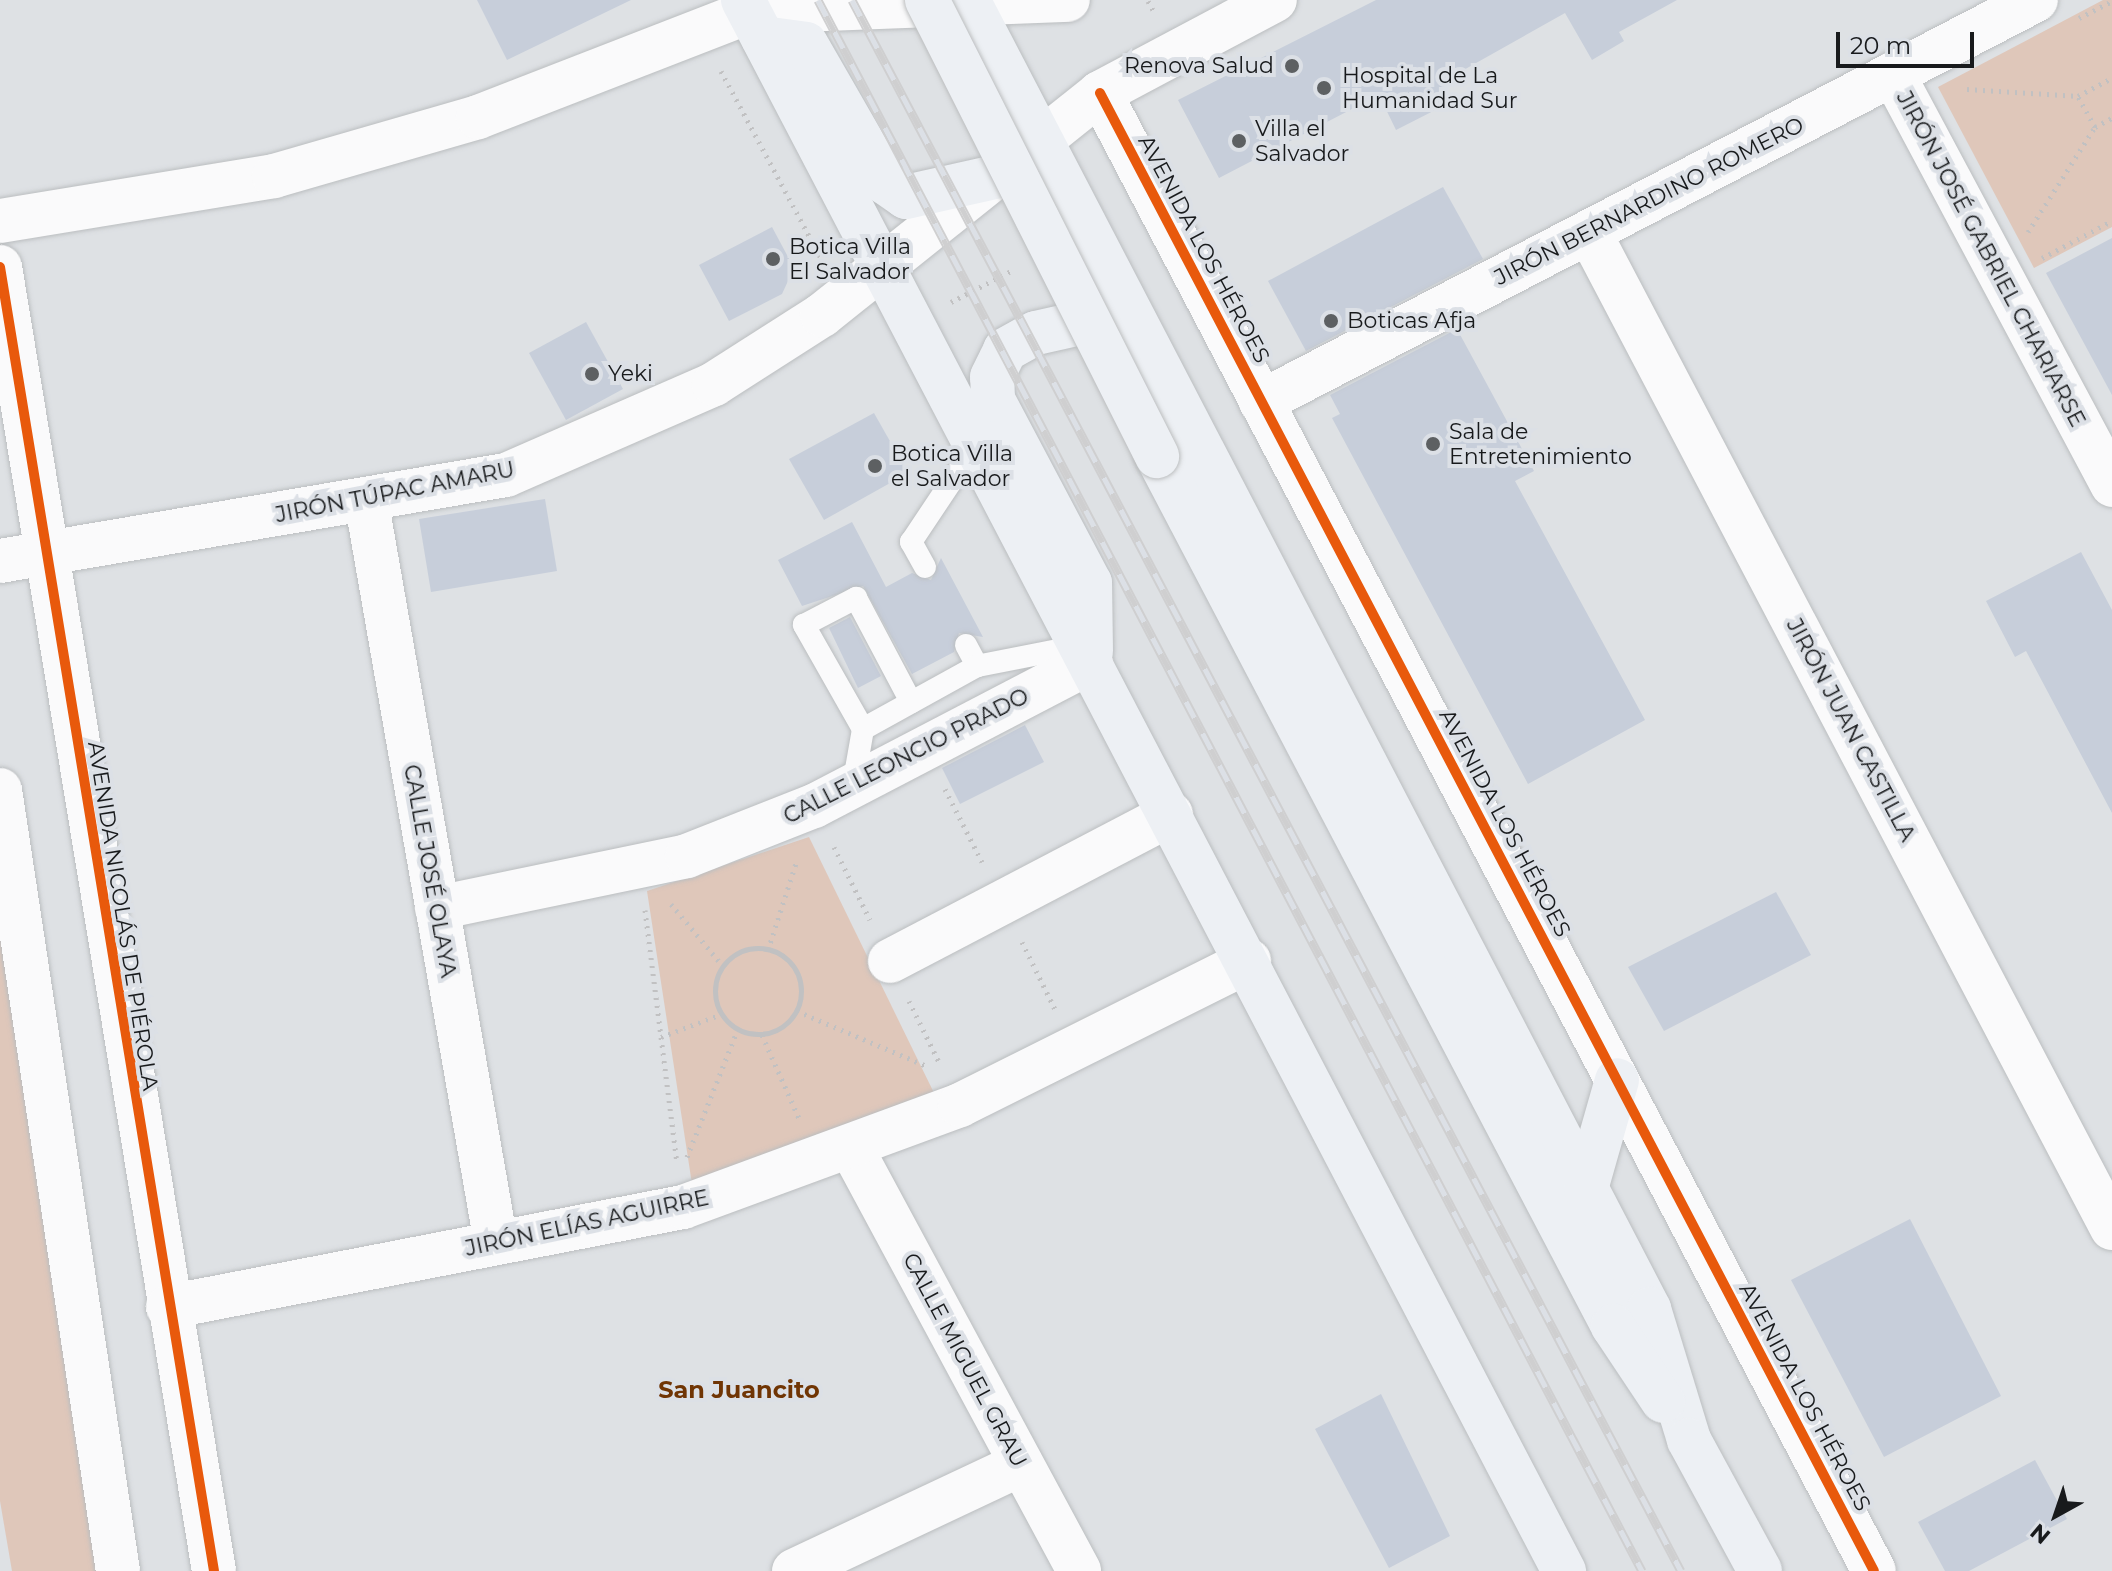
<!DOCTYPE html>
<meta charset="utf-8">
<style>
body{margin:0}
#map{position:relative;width:2112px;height:1571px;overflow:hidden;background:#dee1e4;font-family:Montserrat,sans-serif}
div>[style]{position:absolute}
.green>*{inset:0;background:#dfc7ba}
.building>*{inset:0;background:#c7ceda}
.path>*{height:5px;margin-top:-2.5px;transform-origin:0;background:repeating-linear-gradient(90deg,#c1c1c2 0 2px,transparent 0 8px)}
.path>.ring{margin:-2.5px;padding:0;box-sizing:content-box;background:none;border:5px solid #c1c1c2;border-radius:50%}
.roads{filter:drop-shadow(0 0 2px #bbbec0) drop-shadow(0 0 2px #bbbec0)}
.service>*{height:22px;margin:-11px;padding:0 11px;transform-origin:11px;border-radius:11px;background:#fafafb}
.minor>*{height:44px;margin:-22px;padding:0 22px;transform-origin:22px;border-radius:22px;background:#fafafb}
.tertiary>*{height:44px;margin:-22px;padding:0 22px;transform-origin:22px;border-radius:22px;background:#fafafb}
.secondary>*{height:44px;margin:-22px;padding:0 22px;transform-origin:22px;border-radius:22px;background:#fafafb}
.primary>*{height:44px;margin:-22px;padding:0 22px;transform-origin:22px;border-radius:22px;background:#edf0f4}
.rail>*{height:9px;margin-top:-4.5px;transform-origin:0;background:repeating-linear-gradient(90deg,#dce0e6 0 18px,#cfcfd0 0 36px);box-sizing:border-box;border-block:2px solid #cfcfd0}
.bridges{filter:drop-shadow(0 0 2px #bcbebf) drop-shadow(0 0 2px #bcbebf)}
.primary-bridge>*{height:44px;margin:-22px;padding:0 22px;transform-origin:22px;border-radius:22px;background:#edf0f4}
.cycleway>*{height:10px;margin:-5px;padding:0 5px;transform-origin:5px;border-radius:5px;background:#e8590c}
.dots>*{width:22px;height:22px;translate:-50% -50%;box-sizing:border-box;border:4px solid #dce0e6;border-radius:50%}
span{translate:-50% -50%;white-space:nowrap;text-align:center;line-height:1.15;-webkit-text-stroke:8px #dce0e6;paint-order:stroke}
.poi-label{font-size:22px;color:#181a1c}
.right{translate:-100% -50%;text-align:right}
.left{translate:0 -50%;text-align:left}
.street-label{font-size:22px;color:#181a1c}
.neighbourhood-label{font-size:24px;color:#703504;font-weight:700}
.north{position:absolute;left:2016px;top:1475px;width:80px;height:80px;-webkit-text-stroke:6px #dce0e6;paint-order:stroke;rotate:220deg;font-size:22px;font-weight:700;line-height:32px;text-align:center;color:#181a1c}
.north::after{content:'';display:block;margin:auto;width:28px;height:36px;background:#181a1c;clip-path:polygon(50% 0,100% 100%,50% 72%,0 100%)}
.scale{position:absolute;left:1836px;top:32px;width:138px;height:36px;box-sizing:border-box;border:4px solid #181a1c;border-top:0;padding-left:10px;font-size:24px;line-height:28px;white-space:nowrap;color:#181a1c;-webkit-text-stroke:6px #dce0e6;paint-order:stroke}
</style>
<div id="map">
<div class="green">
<i style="clip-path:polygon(2103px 0,2112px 0,2112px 227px,2034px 268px,1938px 87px)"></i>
<i style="clip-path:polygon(809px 837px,935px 1095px,692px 1184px,647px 891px)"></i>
<i style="clip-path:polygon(0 934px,100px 1571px,12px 1571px,0 1501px)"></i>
</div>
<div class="building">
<i style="clip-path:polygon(477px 0,631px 0,507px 60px)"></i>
<i style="clip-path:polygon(1376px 0,1677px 0,1619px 32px,1624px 41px,1592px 60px,1565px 13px,1444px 81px,1451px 102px,1396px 130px,1379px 95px,1219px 178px,1178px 100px)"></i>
<i style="clip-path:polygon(1443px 187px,1483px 259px,1306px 351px,1268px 281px)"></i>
<i style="clip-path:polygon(772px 227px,794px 268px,782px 294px,729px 321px,699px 265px)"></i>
<i style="clip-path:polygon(2112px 238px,2112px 395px,2046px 273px)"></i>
<i style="clip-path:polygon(586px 322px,623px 389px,566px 420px,529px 353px)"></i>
<i style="clip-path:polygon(1457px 329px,1534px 471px,1515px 481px,1645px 720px,1528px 784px,1332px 418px,1340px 414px,1330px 395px)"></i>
<i style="clip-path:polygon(874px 413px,908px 473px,824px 520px,789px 459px)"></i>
<i style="clip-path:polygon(545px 499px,557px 571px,431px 592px,419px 519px)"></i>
<i style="clip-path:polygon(852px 522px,886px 587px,912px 573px,931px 580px,941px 558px,983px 637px,959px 633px,954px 652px,912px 674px,863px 586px,802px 606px,778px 560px)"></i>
<i style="clip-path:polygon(2081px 552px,2112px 610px,2112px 813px,2026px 651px,2015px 657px,1986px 601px)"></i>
<i style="clip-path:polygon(850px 617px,881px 676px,858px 688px,829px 628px)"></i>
<i style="clip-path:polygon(1025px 725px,1044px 762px,960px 804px,942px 768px)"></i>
<i style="clip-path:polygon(1776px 892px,1811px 955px,1664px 1031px,1628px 967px)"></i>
<i style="clip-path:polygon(1910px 1219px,2001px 1396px,1884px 1457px,1791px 1280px)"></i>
<i style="clip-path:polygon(1381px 1394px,1450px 1536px,1389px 1568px,1315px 1429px)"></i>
<i style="clip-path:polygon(2035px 1460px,2067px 1519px,1969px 1571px,1945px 1571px,1918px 1522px)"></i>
</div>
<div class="path">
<i style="left:1148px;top:1px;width:13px;rotate:61deg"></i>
<i style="left:2079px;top:18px;width:37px;rotate:-27deg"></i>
<i style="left:721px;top:71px;width:214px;rotate:61.9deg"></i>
<i style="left:1967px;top:89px;width:111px;rotate:3.6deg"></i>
<i style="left:2095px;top:127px;width:35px;rotate:-119deg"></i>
<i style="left:2078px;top:96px;width:38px;rotate:-28deg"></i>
<i style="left:2028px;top:232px;width:125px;rotate:-57.5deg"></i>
<i style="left:2095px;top:127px;width:19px;rotate:-28deg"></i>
<i style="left:2042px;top:258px;width:79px;rotate:-27.9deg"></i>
<i style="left:951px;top:302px;width:70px;rotate:-27.3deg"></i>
<i style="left:945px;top:789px;width:82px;rotate:63.1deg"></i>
<i style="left:834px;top:847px;width:81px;rotate:63.7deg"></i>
<i style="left:671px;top:904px;width:81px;rotate:50deg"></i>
<i style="left:645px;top:910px;width:254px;rotate:82.8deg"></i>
<i style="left:1022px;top:942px;width:75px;rotate:63.8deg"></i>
<i class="ring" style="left:715px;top:948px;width:81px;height:81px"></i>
<i style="left:768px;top:950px;width:95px;rotate:-72.1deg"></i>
<i style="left:909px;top:1001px;width:70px;rotate:63.8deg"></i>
<i style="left:797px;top:1011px;width:143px;rotate:23deg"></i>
<i style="left:762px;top:1035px;width:91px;rotate:66deg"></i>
<i style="left:661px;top:1037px;width:65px;rotate:-20.7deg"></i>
<i style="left:687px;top:1157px;width:138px;rotate:-68.3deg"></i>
</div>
<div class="roads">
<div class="service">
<i style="left:925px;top:567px;width:29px;rotate:-119deg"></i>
<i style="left:911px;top:542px;width:119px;rotate:-56.3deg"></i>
<i style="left:966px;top:645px;width:24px;rotate:62deg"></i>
<i style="left:977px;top:666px;width:109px;rotate:-11.1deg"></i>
<i style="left:863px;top:729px;width:120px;rotate:-119.6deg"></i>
<i style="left:804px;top:625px;width:59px;rotate:-27.4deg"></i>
<i style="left:856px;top:598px;width:118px;rotate:62.1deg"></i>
<i style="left:853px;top:786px;width:58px;rotate:-80deg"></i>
<i style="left:863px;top:729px;width:130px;rotate:-28.9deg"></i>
</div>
<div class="minor">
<i style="left:1893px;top:74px;width:466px;rotate:61.9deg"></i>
<i style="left:1589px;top:232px;width:1125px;rotate:62.3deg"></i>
<i style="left:0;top:267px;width:1321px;rotate:80.68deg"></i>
<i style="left:1261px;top:402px;width:873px;rotate:-27.42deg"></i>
<i style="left:366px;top:499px;width:755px;rotate:80.09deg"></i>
<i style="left:437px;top:908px;width:255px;rotate:-11.7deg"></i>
<i style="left:687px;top:856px;width:136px;rotate:-21.5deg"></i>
<i style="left:814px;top:806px;width:312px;rotate:-27.5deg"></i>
<i style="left:890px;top:961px;width:317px;rotate:-27.6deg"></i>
<i style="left:852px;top:1149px;width:479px;rotate:61.7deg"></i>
<i style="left:168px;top:1307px;width:525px;rotate:-10.99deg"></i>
<i style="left:683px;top:1207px;width:295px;rotate:-20.2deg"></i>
<i style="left:960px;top:1105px;width:323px;rotate:-26.5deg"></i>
<i style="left:794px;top:1571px;width:251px;rotate:-25.2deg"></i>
</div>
<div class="tertiary">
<i style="left:1100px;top:93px;width:1668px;rotate:62.36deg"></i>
</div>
<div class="secondary">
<i style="left:0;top:221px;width:278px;rotate:-9.3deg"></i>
<i style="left:274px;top:176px;width:212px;rotate:-16.1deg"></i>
<i style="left:478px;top:117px;width:291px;rotate:-21.2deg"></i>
<i style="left:749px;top:12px;width:319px;rotate:-2.2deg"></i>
<i style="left:0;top:561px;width:513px;rotate:-9.65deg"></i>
<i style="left:506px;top:475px;width:227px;rotate:-23.6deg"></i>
<i style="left:714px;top:384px;width:128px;rotate:-32.6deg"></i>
<i style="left:822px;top:315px;width:356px;rotate:-38.6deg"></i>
<i style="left:1100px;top:93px;width:198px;rotate:-28deg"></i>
<i style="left:0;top:790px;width:790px;rotate:81.41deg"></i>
</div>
<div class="primary">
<i style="left:743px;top:0;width:1773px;rotate:62.41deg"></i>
<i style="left:968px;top:0;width:1476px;rotate:62.51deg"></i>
<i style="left:1649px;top:1309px;width:137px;rotate:73deg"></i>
<i style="left:1689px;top:1440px;width:149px;rotate:61.5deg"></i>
<i style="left:763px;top:38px;width:43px;rotate:7.9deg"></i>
<i style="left:806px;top:44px;width:160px;rotate:60.1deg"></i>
<i style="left:886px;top:183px;width:24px;rotate:35deg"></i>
<i style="left:906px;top:197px;width:91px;rotate:-12.7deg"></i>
<i style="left:1157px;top:456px;width:982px;rotate:62.34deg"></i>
<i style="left:1613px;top:1326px;width:90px;rotate:56.3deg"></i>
<i style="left:1091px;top:651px;width:68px;rotate:-90.8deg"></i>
<i style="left:1090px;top:583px;width:207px;rotate:-117.9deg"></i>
<i style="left:993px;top:400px;width:23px;rotate:-92deg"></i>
<i style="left:992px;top:377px;width:30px;rotate:-64deg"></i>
<i style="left:1005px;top:350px;width:35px;rotate:-29deg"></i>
<i style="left:1036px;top:333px;width:91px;rotate:-12.7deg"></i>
<i style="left:1586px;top:1189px;width:113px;rotate:-74.1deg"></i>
</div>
</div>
<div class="rail">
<i style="left:818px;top:0;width:1774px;rotate:62.32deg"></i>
<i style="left:852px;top:0;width:1776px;rotate:62.18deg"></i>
</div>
<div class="bridges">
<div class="primary-bridge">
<i style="left:927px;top:0;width:511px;rotate:63.23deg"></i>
</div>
</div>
<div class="cycleway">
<i style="left:1100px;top:93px;width:1668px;rotate:62.36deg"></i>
<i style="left:0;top:267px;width:1321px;rotate:80.68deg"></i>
</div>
<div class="dots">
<i style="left:1292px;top:66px;background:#5d6062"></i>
<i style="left:1324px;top:88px;background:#5d6062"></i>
<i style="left:1239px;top:141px;background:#5d6062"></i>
<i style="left:773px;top:259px;background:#5d6062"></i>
<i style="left:1331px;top:321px;background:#5d6062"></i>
<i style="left:592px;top:374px;background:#5d6062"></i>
<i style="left:1433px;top:444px;background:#5d6062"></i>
<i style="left:875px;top:466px;background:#5d6062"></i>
</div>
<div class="poi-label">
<span class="right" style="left:1274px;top:66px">Renova Salud</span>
<span class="left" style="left:1342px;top:88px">Hospital de La<br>Humanidad Sur</span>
<span class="left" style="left:1255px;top:141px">Villa el<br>Salvador</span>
<span class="left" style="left:789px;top:259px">Botica Villa<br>El Salvador</span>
<span class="left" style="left:1347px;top:321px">Boticas Afja</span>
<span class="left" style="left:608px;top:374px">Yeki</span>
<span class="left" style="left:1449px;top:444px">Sala de<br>Entretenimiento</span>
<span class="left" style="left:891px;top:466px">Botica Villa<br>el Salvador</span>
</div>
<div class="street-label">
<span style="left:1649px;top:201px;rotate:-27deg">JIRÓN BERNARDINO ROMERO</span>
<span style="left:1204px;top:249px;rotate:62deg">AVENIDA LOS HÉROES</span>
<span style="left:1991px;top:259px;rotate:62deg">JIRÓN JOSÉ GABRIEL CHARIARSE</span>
<span style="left:395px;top:492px;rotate:-11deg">JIRÓN TÚPAC AMARU</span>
<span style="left:1851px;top:730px;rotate:62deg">JIRÓN JUAN CASTILLA</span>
<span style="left:906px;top:756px;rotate:-27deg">CALLE LEONCIO PRADO</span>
<span style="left:1505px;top:823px;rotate:62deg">AVENIDA LOS HÉROES</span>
<span style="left:430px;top:871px;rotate:80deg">CALLE JOSÉ OLAYA</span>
<span style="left:123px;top:916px;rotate:81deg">AVENIDA NICOLÁS DE PIÉROLA</span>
<span style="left:587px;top:1223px;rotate:-12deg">JIRÓN ELÍAS AGUIRRE</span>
<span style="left:965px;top:1360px;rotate:62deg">CALLE MIGUEL GRAU</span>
<span style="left:1805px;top:1397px;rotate:62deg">AVENIDA LOS HÉROES</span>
</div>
<div class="neighbourhood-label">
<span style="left:739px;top:1390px">San Juancito</span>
</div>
<div class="north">N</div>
<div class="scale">20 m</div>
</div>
